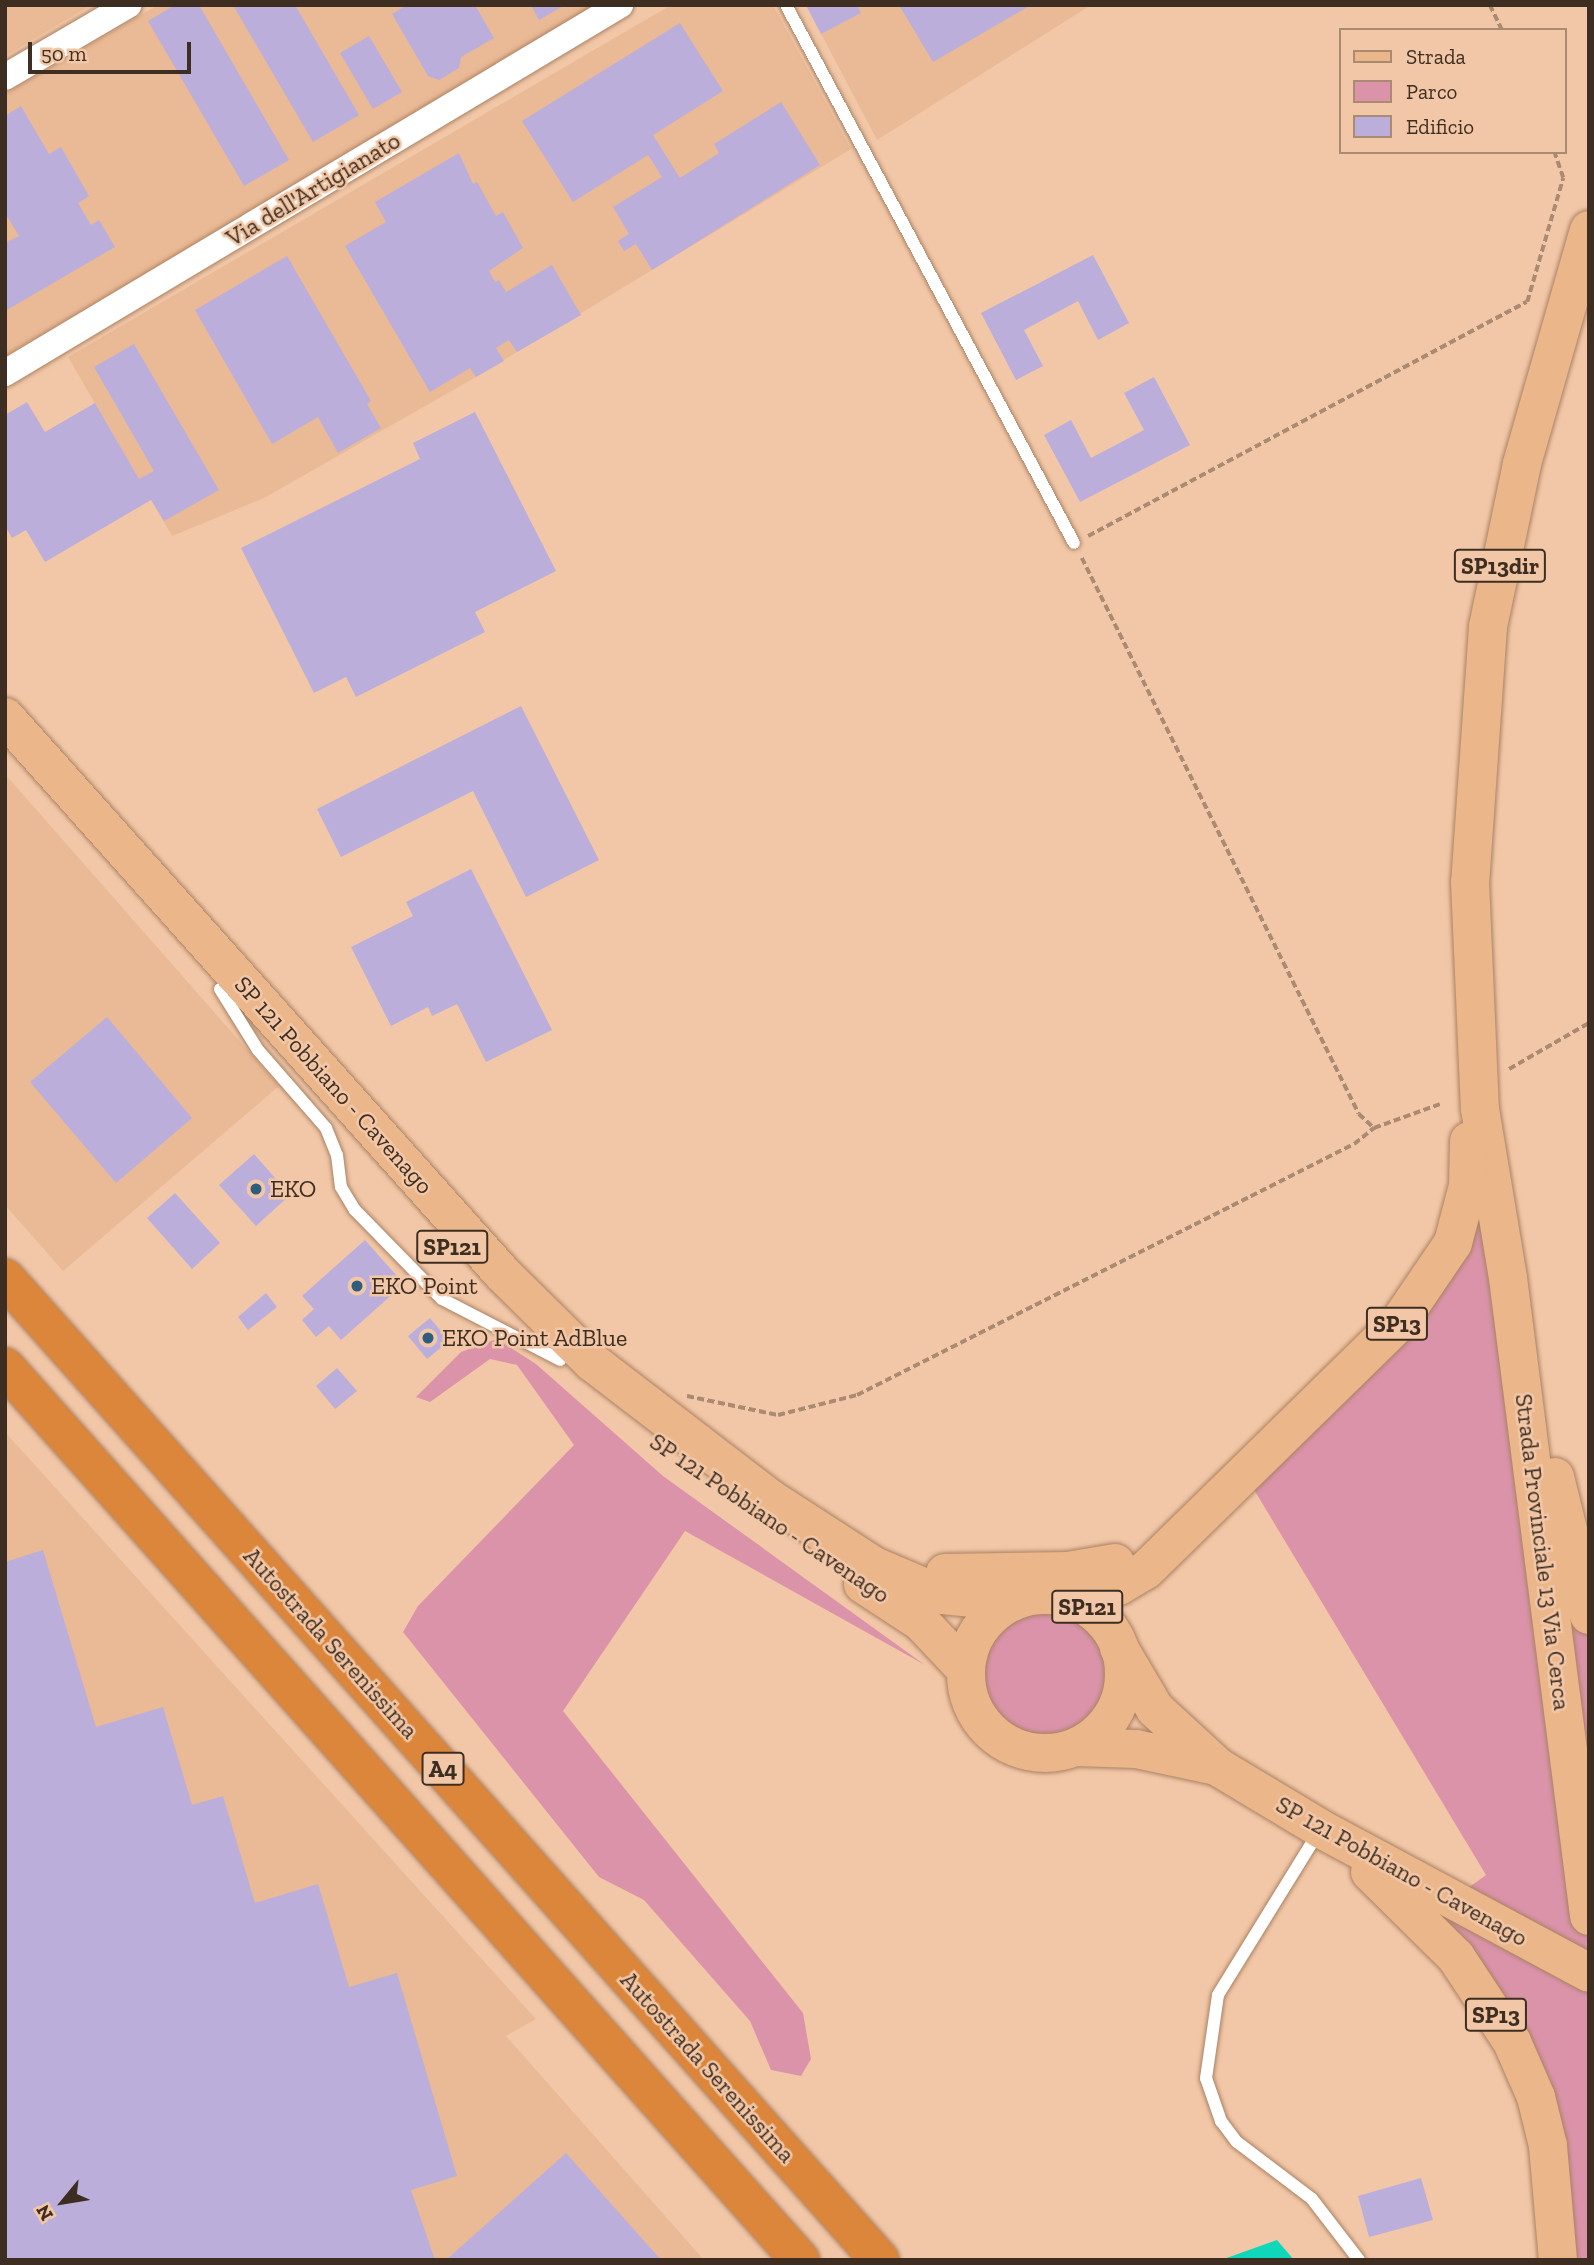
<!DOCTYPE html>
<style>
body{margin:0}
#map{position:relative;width:1594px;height:2265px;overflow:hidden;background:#f2c7a7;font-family:"Zilla Slab",serif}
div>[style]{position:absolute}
.built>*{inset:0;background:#eab995}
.green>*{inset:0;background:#db93aa}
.round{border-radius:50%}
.water>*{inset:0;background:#10d7ba}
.building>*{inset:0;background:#bbaedb}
.path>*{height:3.5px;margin-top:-1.75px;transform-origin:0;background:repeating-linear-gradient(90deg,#ab8a72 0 7px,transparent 0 10.5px)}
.roads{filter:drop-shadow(0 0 2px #aa8264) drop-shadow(0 0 2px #aa8264)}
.service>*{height:12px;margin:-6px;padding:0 6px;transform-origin:6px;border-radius:6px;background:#fff}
.minor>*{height:26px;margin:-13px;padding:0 13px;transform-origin:13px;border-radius:13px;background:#fff}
.primary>*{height:38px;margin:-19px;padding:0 19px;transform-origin:19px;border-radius:19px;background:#eab68a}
.primary>.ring{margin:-19px;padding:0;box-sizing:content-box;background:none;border:38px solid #eab68a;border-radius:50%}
.motorway>*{height:38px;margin:-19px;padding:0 19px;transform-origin:19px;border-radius:19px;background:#dc863c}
.dots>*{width:19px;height:19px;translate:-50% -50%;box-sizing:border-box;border:4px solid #f2c7a7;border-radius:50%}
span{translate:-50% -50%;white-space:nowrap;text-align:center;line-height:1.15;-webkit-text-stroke:5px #f2c7a7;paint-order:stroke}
.shield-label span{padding:2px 5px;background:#f2c7a7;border:2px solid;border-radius:5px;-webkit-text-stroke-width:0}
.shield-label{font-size:23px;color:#3e2e21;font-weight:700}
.street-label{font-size:24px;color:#3e2e21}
.poi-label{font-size:24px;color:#3e2e21}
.left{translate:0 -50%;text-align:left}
.frame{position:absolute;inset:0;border:7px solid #3e2e21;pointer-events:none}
.legend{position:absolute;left:1339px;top:28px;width:228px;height:126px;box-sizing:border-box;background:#f2c7a7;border:2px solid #aa8a71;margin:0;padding:9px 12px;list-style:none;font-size:21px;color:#3e2e21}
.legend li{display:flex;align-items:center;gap:14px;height:35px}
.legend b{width:35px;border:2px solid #aa8a71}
.north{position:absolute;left:28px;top:2167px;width:70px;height:70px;-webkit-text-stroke:5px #f2c7a7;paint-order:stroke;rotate:240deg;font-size:19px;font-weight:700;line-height:28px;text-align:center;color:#3e2e21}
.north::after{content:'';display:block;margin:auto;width:24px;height:32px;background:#3e2e21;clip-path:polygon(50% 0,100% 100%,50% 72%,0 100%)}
.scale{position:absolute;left:28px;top:42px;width:163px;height:32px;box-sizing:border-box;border:4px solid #3e2e21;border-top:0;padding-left:9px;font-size:21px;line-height:24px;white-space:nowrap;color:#3e2e21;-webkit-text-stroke:5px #f2c7a7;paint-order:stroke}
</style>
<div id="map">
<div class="built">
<i style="clip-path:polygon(5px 5px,91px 5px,5px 56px)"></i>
<i style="clip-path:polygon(158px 5px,601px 5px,5px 356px,5px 94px)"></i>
<i style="clip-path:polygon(671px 5px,773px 5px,851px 149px,476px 377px,264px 498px,172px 536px,68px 357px)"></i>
<i style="clip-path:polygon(806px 5px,1091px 5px,877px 140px)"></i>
<i style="clip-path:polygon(5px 774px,279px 1086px,63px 1271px,5px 1205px)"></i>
<i style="clip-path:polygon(5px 1432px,536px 2019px,506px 2036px,704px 2260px,5px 2260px)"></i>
</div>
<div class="green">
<i style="clip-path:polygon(1481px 1205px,1589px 1636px,1589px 2260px,1568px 2260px,1568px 2205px,1438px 1910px,1486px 1875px,1250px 1483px)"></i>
<i style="clip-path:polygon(497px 1339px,536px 1364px,663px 1476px,925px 1665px,685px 1531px,563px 1711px,803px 2013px,811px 2059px,801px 2076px,771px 2070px,750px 2021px,644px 1900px,599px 1877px,403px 1632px,418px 1606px,574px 1445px,517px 1365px,490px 1359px,430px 1402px,416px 1397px,461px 1352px)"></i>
<i class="round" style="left:978px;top:1611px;width:128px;height:128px"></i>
</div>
<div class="water">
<i style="clip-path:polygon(1277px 2240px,1294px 2260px,1221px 2260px)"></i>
</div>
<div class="building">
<i style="clip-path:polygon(175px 5px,199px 5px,289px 160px,244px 186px,148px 21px)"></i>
<i style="clip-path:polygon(233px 5px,295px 5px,359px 115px,313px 142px)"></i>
<i style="clip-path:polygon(407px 5px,475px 5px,494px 38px,461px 57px,459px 68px,439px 80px,428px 76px,392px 14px)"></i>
<i style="clip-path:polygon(531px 5px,565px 5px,539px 20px)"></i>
<i style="clip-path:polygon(806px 5px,857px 5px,861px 13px,821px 34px)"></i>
<i style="clip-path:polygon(899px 5px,1031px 5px,933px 62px)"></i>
<i style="clip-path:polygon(680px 23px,723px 91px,653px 135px,680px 178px,719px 153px,714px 144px,781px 102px,820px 165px,652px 270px,636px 244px,624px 251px,618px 241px,629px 234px,613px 207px,662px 177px,648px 155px,573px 202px,522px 121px)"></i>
<i style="clip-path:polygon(369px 36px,402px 92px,373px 109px,340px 53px)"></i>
<i style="clip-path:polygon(21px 106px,49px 154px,61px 147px,89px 196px,78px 203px,91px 225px,99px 220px,115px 247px,5px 311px,5px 243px,19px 236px,5px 213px,5px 116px)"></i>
<i style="clip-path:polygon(459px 153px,473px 184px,477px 182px,496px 216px,503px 212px,523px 248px,489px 271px,495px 282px,499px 280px,506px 292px,552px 265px,581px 315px,517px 352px,509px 340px,496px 348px,504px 361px,476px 377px,470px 368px,430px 392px,345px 246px,386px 222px,375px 202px)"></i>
<i style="clip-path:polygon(1093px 255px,1129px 323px,1098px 340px,1078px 301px,1024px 330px,1043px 366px,1016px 380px,981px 313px)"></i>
<i style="clip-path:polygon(287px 256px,371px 401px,367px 404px,381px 428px,338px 453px,318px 417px,272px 444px,195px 310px)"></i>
<i style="clip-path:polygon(134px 344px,219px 490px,164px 521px,151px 500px,45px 562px,26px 530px,12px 538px,5px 526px,5px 415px,27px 402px,45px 432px,95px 403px,139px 479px,154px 471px,94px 367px)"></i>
<i style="clip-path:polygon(1154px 377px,1190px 445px,1080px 502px,1044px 435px,1071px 420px,1091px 458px,1144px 430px,1124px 393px)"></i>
<i style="clip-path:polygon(475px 412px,556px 571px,475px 612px,485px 632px,356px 697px,346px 677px,314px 693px,241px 548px,420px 459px,413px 443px)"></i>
<i style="clip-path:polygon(521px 706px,599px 860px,526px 897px,473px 791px,341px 857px,317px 809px)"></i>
<i style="clip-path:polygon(471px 869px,552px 1030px,486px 1062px,457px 1004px,432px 1016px,428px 1007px,391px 1026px,351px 947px,413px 916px,406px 902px)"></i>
<i style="clip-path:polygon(107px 1017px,192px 1118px,116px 1183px,30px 1082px)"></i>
<i style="clip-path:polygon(254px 1154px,290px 1195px,256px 1226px,219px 1185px)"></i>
<i style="clip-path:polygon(175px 1193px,220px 1243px,192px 1269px,147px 1218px)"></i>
<i style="clip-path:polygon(365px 1240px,404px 1284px,341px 1340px,329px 1326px,316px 1337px,302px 1320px,314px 1309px,302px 1296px)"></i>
<i style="clip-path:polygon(266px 1293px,277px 1307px,248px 1330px,238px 1317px)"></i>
<i style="clip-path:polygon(430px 1318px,449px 1341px,427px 1359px,408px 1336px)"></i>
<i style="clip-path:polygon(337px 1368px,357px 1391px,335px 1409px,316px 1386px)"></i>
<i style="clip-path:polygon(43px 1550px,96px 1727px,163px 1707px,192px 1805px,223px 1796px,255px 1903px,318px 1884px,349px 1987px,397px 1973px,457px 2176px,411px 2190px,435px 2260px,5px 2260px,5px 1562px)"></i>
<i style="clip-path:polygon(566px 2153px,661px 2260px,446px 2260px)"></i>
<i style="clip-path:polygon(1421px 2178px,1433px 2220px,1369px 2237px,1358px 2196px)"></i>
</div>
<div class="path">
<i style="left:1490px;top:5px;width:28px;rotate:64deg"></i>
<i style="left:1088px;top:536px;width:497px;rotate:-28.1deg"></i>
<i style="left:1527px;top:302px;width:129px;rotate:-73.8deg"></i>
<i style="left:1563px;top:178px;width:28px;rotate:-109deg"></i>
<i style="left:1082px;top:558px;width:621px;rotate:63.52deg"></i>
<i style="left:1359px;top:1114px;width:21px;rotate:43deg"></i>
<i style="left:1374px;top:1128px;width:70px;rotate:-20deg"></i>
<i style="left:1509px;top:1069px;width:92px;rotate:-29.9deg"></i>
<i style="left:687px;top:1396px;width:93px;rotate:11.8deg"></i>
<i style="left:778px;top:1415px;width:81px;rotate:-14.2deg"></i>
<i style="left:857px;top:1395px;width:557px;rotate:-26.8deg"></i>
<i style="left:1354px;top:1144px;width:26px;rotate:-39deg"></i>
</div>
<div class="roads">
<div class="service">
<i style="left:786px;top:5px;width:610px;rotate:61.84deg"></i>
<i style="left:220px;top:989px;width:72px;rotate:58.1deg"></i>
<i style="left:258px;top:1050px;width:103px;rotate:48.9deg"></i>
<i style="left:326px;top:1128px;width:29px;rotate:68deg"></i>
<i style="left:337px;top:1155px;width:32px;rotate:83deg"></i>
<i style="left:341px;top:1187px;width:27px;rotate:59deg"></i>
<i style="left:355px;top:1210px;width:124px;rotate:45.7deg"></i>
<i style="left:442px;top:1299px;width:133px;rotate:27.3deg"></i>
<i style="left:1318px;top:1833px;width:190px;rotate:121.7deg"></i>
<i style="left:1218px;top:1995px;width:84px;rotate:98.2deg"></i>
<i style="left:1206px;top:2078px;width:46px;rotate:70.8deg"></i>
<i style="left:1221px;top:2121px;width:26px;rotate:53deg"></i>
<i style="left:1237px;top:2142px;width:94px;rotate:37.2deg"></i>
<i style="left:1312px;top:2199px;width:77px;rotate:52.4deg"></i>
</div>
<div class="minor">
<i style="left:5px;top:77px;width:143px;rotate:-30.3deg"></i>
<i style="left:5px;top:373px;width:717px;rotate:-30.9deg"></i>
</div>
<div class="primary">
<i style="left:1589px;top:230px;width:243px;rotate:106deg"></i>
<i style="left:1522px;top:464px;width:167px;rotate:101.8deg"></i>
<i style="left:1488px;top:627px;width:256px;rotate:94deg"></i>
<i style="left:1470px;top:882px;width:227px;rotate:87.5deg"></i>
<i style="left:1480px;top:1109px;width:171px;rotate:80.6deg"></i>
<i style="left:1508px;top:1278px;width:643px;rotate:82.76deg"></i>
<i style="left:5px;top:717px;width:746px;rotate:48.21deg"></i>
<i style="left:502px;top:1273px;width:127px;rotate:44.7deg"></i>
<i style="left:592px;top:1362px;width:223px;rotate:37.5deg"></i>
<i style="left:769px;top:1498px;width:125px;rotate:32.9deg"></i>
<i style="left:874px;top:1566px;width:74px;rotate:23.1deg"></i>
<i style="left:942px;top:1595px;width:71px;rotate:5.6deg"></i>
<i style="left:1555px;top:1477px;width:142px;rotate:76.2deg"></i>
<i style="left:945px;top:1573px;width:123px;rotate:-0.9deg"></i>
<i style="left:1068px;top:1571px;width:48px;rotate:-9.7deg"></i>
<i style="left:863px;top:1584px;width:69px;rotate:33.2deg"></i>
<i style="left:921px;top:1622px;width:66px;rotate:46.8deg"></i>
<i class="ring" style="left:966px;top:1595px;width:120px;height:120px"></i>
<i style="left:1067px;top:1598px;width:53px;rotate:-13deg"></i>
<i style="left:1119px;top:1586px;width:31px;rotate:-31deg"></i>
<i style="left:1146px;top:1570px;width:356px;rotate:-44.4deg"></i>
<i style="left:1400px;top:1321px;width:94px;rotate:-55.8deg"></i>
<i style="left:1453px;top:1243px;width:59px;rotate:-75.3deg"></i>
<i style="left:1468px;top:1186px;width:45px;rotate:-88.7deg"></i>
<i style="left:1119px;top:1648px;width:71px;rotate:59.5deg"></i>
<i style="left:1155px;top:1709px;width:86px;rotate:42.6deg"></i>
<i style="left:1218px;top:1767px;width:120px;rotate:31deg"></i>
<i style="left:1321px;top:1829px;width:304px;rotate:28.2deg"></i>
<i style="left:1076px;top:1747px;width:60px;rotate:1.9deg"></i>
<i style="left:1136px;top:1749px;width:78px;rotate:11.9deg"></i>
<i style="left:1370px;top:1872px;width:121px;rotate:44.7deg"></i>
<i style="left:1456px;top:1957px;width:102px;rotate:56.6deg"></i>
<i style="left:1512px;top:2042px;width:60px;rotate:66.4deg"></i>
<i style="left:1536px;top:2097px;width:50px;rotate:76.2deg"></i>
<i style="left:1548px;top:2146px;width:114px;rotate:85deg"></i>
</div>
<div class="motorway">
<i style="left:5px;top:1278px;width:1315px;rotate:48.3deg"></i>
<i style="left:5px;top:1367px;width:1196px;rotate:48.32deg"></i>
</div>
</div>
<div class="dots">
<i style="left:256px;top:1189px;background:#2e5e7c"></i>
<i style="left:357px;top:1286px;background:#2e5e7c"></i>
<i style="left:428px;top:1338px;background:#2e5e7c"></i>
</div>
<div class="shield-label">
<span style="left:1500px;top:566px">SP13dir</span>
<span style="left:452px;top:1247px">SP121</span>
<span style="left:1397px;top:1324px">SP13</span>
<span style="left:1087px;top:1607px">SP121</span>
<span style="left:443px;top:1769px">A4</span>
<span style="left:1496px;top:2015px">SP13</span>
</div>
<div class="street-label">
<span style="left:313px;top:189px;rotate:-31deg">Via dell'Artigianato</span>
<span style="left:334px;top:1085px;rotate:48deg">SP 121 Pobbiano - Cavenago</span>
<span style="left:770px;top:1518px;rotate:34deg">SP 121 Pobbiano - Cavenago</span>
<span style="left:1543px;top:1552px;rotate:83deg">Strada Provinciale 13 Via Cerca</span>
<span style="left:331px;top:1643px;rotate:48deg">Autostrada Serenissima</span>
<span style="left:1402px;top:1871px;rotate:29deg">SP 121 Pobbiano - Cavenago</span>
<span style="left:708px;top:2067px;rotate:48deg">Autostrada Serenissima</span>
</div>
<div class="poi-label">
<span class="left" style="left:270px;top:1189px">EKO</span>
<span class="left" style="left:371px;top:1286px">EKO Point</span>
<span class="left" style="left:442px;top:1338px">EKO Point AdBlue</span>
</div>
<div class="frame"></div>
<ul class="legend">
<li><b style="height:9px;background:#eab68a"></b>Strada</li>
<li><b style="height:19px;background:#db93aa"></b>Parco</li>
<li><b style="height:19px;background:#bbaedb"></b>Edificio</li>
</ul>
<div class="north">N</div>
<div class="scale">50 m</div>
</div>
